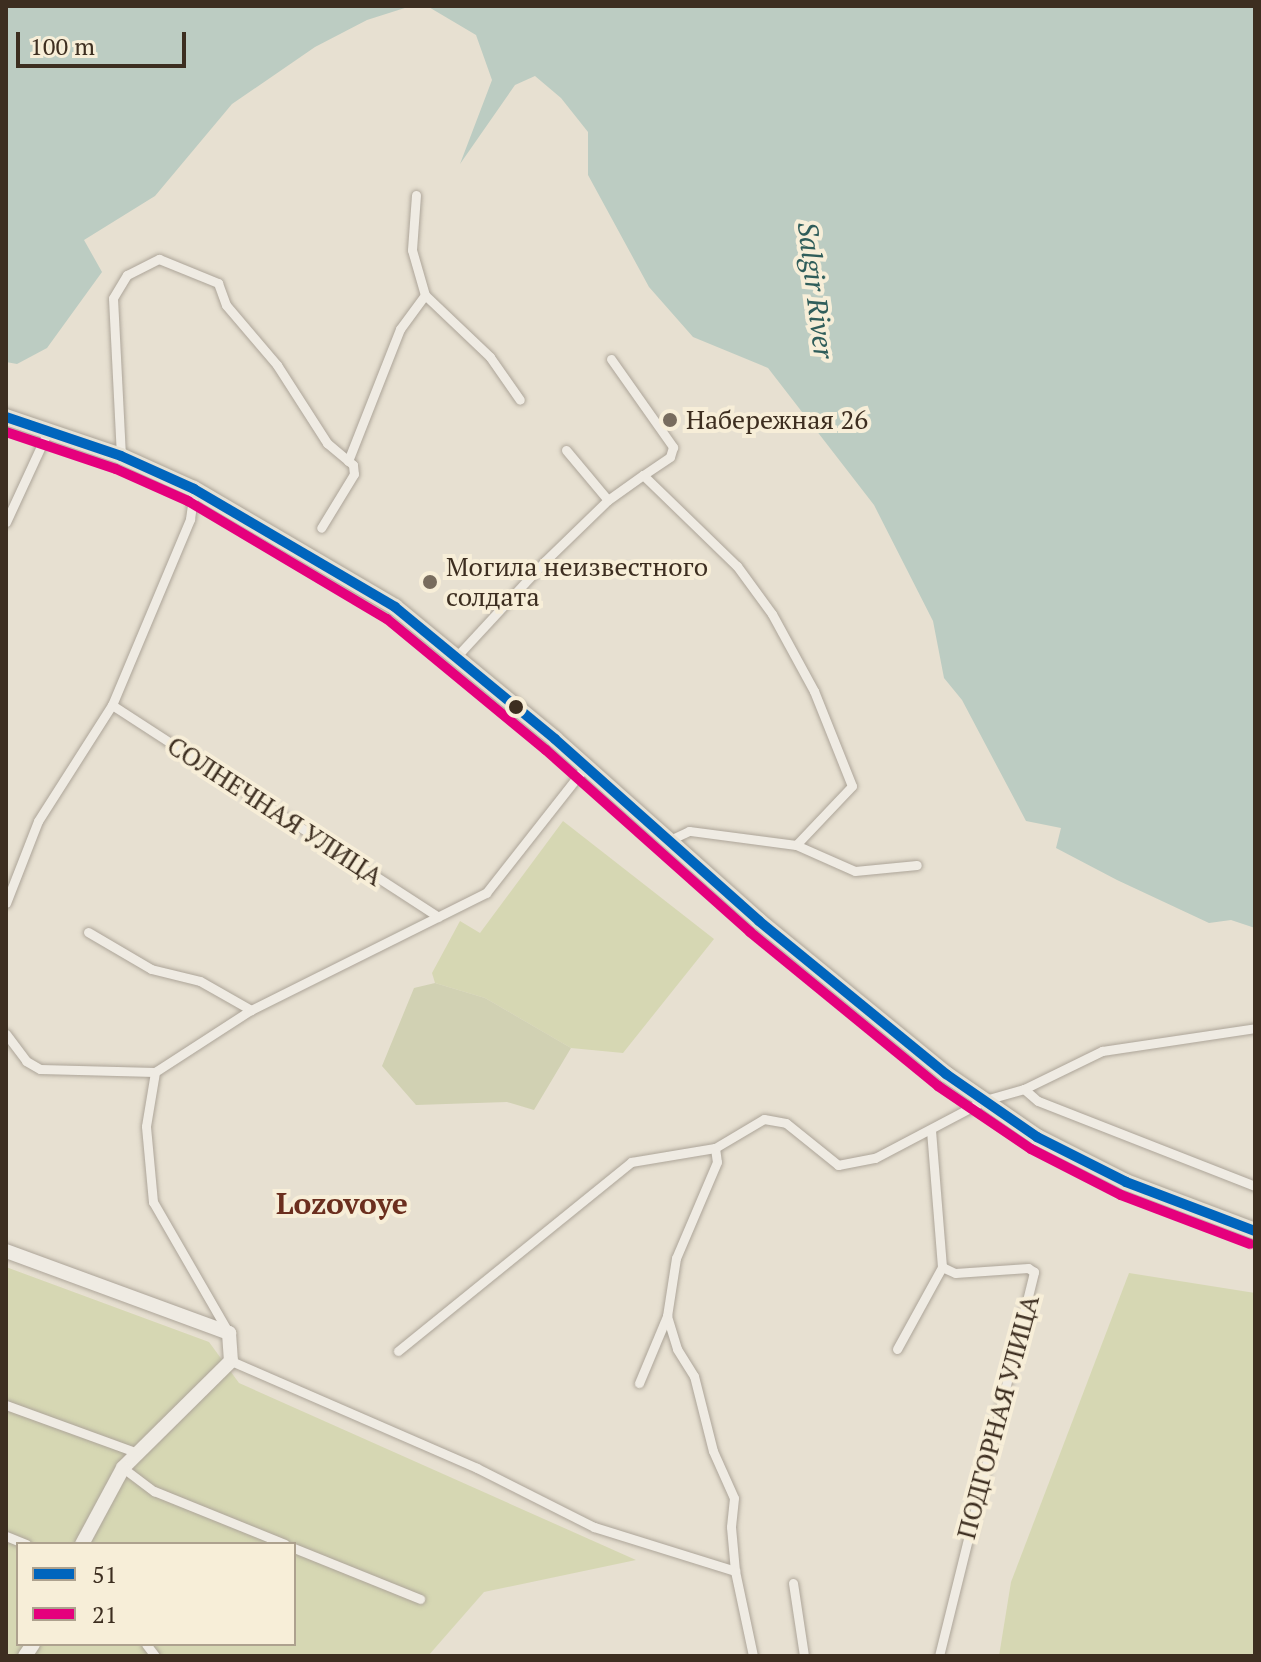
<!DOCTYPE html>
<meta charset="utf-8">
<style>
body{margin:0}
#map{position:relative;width:1261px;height:1662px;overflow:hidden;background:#e7e0d1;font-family:"PT Serif",serif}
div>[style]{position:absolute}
.green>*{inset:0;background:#d6d7b3}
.cemetery>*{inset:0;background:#d1d1b3}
.water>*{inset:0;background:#bcccc2}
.roads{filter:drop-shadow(0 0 2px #ada599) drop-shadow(0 0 2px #ada599)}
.street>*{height:9px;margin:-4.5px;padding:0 4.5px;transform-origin:4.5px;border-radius:4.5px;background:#efebe3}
.secondary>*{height:14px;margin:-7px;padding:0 7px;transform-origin:7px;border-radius:7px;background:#efebe3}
.primary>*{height:16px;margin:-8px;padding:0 8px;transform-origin:8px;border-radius:8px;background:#e6e1d4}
.bus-1>*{height:10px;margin:-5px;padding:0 5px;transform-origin:5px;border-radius:5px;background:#0065bd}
.bus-2>*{height:10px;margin:-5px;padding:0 5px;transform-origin:5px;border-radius:5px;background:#e5007d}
.dots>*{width:22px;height:22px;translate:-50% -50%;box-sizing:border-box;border:4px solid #f7eed8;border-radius:50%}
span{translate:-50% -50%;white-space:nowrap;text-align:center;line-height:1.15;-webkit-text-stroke:8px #f7eed8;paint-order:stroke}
.poi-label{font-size:26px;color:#3d2e20}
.left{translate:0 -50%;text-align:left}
.street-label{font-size:26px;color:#3d2e20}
.water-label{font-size:28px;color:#2f5d5a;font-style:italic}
.quarter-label{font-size:30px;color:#6b2e1e;font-weight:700}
.frame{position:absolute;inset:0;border:8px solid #3d2e20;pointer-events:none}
.legend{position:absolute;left:16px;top:1542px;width:280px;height:104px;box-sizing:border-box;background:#f7eed8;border:2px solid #ada18e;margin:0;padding:10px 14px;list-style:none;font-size:24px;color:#3d2e20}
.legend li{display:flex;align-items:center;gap:16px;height:40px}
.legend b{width:40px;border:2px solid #ada18e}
.scale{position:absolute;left:16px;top:32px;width:170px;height:36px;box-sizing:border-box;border:4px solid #3d2e20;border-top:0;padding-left:10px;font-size:24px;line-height:28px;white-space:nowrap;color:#3d2e20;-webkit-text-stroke:6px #f7eed8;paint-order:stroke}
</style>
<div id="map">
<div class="green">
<i style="clip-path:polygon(563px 821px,714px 939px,623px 1053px,571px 1048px,485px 998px,435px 983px,432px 973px,460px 921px,480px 933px)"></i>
<i style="clip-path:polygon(evenodd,6px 1267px,209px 1342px,239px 1383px,636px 1560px,484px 1592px,428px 1656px,6px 1656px,6px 1267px,18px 1544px,294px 1544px,294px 1644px,18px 1644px,18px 1544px)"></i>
<i style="clip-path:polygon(1129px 1273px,1255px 1293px,1255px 1656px,999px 1656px,1011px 1582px)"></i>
</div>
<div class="cemetery">
<i style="clip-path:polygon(435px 983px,485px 998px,571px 1048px,534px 1110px,507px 1102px,416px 1105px,382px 1066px,414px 988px)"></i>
</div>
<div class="water">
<i style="clip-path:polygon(6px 6px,411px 6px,367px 20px,315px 47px,232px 104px,155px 196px,84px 240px,102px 272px,47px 348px,17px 364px,6px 362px)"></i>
<i style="clip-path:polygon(427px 6px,1255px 6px,1255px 928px,1231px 920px,1209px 923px,1117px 880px,1056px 848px,1061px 828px,1026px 821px,962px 700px,944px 678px,933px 621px,874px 505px,768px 368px,693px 337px,649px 287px,588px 175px,588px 132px,561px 98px,535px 76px,515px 85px,460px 164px,492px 80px,476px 35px)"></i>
</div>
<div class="roads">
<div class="street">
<i style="left:416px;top:195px;width:55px;rotate:94.2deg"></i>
<i style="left:412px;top:250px;width:47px;rotate:73.9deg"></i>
<i style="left:425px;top:295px;width:90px;rotate:43.6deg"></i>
<i style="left:490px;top:357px;width:52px;rotate:55.1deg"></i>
<i style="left:611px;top:359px;width:108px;rotate:54.8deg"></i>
<i style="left:673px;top:447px;width:10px;rotate:107deg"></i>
<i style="left:670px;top:457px;width:32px;rotate:146deg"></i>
<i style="left:643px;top:475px;width:131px;rotate:44.1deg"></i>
<i style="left:737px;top:566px;width:59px;rotate:53.9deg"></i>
<i style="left:772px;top:614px;width:88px;rotate:61.4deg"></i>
<i style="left:814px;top:691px;width:102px;rotate:68.2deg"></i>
<i style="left:852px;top:786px;width:81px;rotate:133.5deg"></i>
<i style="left:796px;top:845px;width:108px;rotate:-172.5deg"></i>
<i style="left:689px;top:831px;width:23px;rotate:155deg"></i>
<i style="left:566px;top:450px;width:65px;rotate:50deg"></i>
<i style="left:121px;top:456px;width:158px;rotate:-92.9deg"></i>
<i style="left:113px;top:298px;width:27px;rotate:-59deg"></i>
<i style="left:127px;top:275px;width:36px;rotate:-27deg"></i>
<i style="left:159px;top:259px;width:64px;rotate:22.1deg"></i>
<i style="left:218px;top:283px;width:23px;rotate:70deg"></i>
<i style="left:226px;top:305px;width:79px;rotate:49.6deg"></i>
<i style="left:277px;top:365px;width:93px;rotate:57.3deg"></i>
<i style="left:327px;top:443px;width:34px;rotate:40deg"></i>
<i style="left:353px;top:465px;width:9px;rotate:84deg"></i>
<i style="left:354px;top:474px;width:63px;rotate:121.4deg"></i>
<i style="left:348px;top:461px;width:142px;rotate:-68.5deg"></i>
<i style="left:400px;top:329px;width:42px;rotate:-53.7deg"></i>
<i style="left:6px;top:522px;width:100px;rotate:-65.2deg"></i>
<i style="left:458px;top:655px;width:127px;rotate:-47.2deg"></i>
<i style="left:544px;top:562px;width:89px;rotate:-44.1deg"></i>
<i style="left:608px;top:500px;width:43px;rotate:-35.5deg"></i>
<i style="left:112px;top:705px;width:389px;rotate:33deg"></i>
<i style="left:796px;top:845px;width:64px;rotate:23.8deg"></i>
<i style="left:855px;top:871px;width:62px;rotate:-5.5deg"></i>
<i style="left:6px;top:903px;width:88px;rotate:-68.7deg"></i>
<i style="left:38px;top:821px;width:138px;rotate:-57.5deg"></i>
<i style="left:112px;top:705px;width:202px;rotate:-67.2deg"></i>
<i style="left:190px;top:519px;width:30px;rotate:-82deg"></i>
<i style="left:88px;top:932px;width:73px;rotate:30.4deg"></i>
<i style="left:151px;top:969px;width:50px;rotate:13.8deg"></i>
<i style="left:200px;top:981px;width:59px;rotate:29.6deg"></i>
<i style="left:6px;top:1034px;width:34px;rotate:53deg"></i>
<i style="left:26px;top:1061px;width:16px;rotate:30deg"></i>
<i style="left:40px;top:1069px;width:115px;rotate:1.5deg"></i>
<i style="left:1024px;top:1089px;width:18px;rotate:41deg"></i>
<i style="left:1038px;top:1101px;width:233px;rotate:21.4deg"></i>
<i style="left:715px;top:1148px;width:14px;rotate:82deg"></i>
<i style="left:717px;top:1162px;width:104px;rotate:113.1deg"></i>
<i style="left:676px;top:1258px;width:59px;rotate:98.8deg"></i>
<i style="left:667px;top:1316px;width:34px;rotate:73deg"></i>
<i style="left:677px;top:1349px;width:32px;rotate:58deg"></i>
<i style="left:694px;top:1376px;width:77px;rotate:75.8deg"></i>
<i style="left:713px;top:1451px;width:51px;rotate:65.9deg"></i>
<i style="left:734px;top:1498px;width:29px;rotate:96deg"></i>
<i style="left:731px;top:1527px;width:44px;rotate:84.8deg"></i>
<i style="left:735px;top:1571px;width:87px;rotate:78deg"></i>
<i style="left:227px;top:1330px;width:148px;rotate:-120deg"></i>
<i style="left:153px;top:1202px;width:76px;rotate:-95.3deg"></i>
<i style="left:146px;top:1126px;width:55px;rotate:-80.5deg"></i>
<i style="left:155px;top:1072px;width:114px;rotate:-32.9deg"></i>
<i style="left:251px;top:1010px;width:263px;rotate:-26.5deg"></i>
<i style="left:486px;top:893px;width:162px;rotate:-51.8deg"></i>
<i style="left:897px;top:1349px;width:94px;rotate:-61.2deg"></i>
<i style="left:942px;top:1267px;width:136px;rotate:-94.6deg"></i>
<i style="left:398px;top:1351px;width:300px;rotate:-39deg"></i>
<i style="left:631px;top:1162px;width:85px;rotate:-9.5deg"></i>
<i style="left:715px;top:1148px;width:57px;rotate:-30.6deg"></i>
<i style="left:764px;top:1119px;width:22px;rotate:10deg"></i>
<i style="left:786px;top:1123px;width:67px;rotate:38.9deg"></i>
<i style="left:838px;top:1165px;width:38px;rotate:-11deg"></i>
<i style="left:875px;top:1158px;width:124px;rotate:-27.8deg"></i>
<i style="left:985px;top:1100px;width:41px;rotate:-15.8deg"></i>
<i style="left:1024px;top:1089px;width:87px;rotate:-26deg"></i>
<i style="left:1102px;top:1051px;width:155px;rotate:-8.5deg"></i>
<i style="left:231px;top:1361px;width:268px;rotate:23.5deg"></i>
<i style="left:477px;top:1468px;width:131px;rotate:26.8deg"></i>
<i style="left:594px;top:1527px;width:148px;rotate:17.3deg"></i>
<i style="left:639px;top:1383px;width:73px;rotate:-67.3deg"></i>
<i style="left:6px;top:1405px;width:140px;rotate:20deg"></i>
<i style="left:123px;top:1468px;width:39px;rotate:37deg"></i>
<i style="left:154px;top:1491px;width:141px;rotate:22deg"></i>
<i style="left:6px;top:1536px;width:22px;rotate:22deg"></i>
<i style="left:294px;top:1548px;width:136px;rotate:22deg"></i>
<i style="left:793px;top:1583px;width:74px;rotate:81.4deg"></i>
<i style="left:146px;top:1644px;width:15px;rotate:53deg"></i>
<i style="left:939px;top:1656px;width:396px;rotate:-76.1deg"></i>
<i style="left:1034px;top:1272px;width:7px;rotate:-146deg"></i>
<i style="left:1028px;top:1268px;width:73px;rotate:176.1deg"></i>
<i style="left:955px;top:1273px;width:14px;rotate:-155deg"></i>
</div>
<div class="secondary">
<i style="left:6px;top:1251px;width:238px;rotate:20.2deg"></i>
<i style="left:229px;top:1333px;width:28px;rotate:86deg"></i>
<i style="left:231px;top:1361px;width:152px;rotate:135.3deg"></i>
<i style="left:123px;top:1468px;width:86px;rotate:118.3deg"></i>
<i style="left:25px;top:1656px;width:14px;rotate:-56deg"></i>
</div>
<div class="primary">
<i style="left:6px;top:417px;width:121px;rotate:18.7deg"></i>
<i style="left:121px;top:456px;width:80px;rotate:24.3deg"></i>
<i style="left:194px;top:489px;width:233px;rotate:30.4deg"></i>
<i style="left:395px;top:607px;width:207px;rotate:39.5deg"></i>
<i style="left:555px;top:739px;width:273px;rotate:41.7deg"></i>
<i style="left:759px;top:921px;width:242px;rotate:39.3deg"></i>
<i style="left:946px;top:1074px;width:111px;rotate:34.7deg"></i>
<i style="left:1037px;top:1137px;width:100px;rotate:26.8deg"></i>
<i style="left:1126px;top:1182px;width:138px;rotate:20.8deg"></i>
</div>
</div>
<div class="bus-1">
<i style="left:6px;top:417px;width:121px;rotate:18.7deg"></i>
<i style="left:121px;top:456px;width:80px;rotate:24.3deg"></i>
<i style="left:194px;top:489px;width:233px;rotate:30.4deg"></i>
<i style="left:395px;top:607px;width:207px;rotate:39.5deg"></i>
<i style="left:555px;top:739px;width:273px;rotate:41.7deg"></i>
<i style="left:759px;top:921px;width:242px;rotate:39.3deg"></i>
<i style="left:946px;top:1074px;width:111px;rotate:34.7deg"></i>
<i style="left:1037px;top:1137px;width:100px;rotate:26.8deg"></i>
<i style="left:1126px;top:1182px;width:138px;rotate:20.8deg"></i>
</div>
<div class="bus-2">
<i style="left:6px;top:432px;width:116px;rotate:18.6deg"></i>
<i style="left:116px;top:469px;width:79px;rotate:24deg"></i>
<i style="left:188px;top:501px;width:231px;rotate:30.7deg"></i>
<i style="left:387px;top:619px;width:206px;rotate:39.5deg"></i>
<i style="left:546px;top:750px;width:273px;rotate:41.7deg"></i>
<i style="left:750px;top:932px;width:243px;rotate:39.3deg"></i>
<i style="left:938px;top:1086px;width:112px;rotate:34.1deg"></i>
<i style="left:1031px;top:1149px;width:101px;rotate:27.1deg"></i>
<i style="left:1121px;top:1195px;width:138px;rotate:20.8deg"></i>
</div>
<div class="dots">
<i style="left:670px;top:420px;background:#786c5e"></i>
<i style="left:430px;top:582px;background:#786c5e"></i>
<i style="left:516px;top:707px;background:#3d2e20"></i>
</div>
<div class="poi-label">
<span class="left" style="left:686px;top:420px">Набережная 26</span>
<span class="left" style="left:446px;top:582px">Могила неизвестного<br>солдата</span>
</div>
<div class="street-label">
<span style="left:275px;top:811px;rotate:33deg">СОЛНЕЧНАЯ УЛИЦА</span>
<span style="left:998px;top:1417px;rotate:-75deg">ПОДГОРНАЯ УЛИЦА</span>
</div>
<div class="water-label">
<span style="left:816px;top:290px;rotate:83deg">Salgir River</span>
</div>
<div class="quarter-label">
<span style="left:342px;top:1203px">Lozovoye</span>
</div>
<div class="frame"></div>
<ul class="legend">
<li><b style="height:10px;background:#0065bd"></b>51</li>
<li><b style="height:10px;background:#e5007d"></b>21</li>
</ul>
<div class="scale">100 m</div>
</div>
